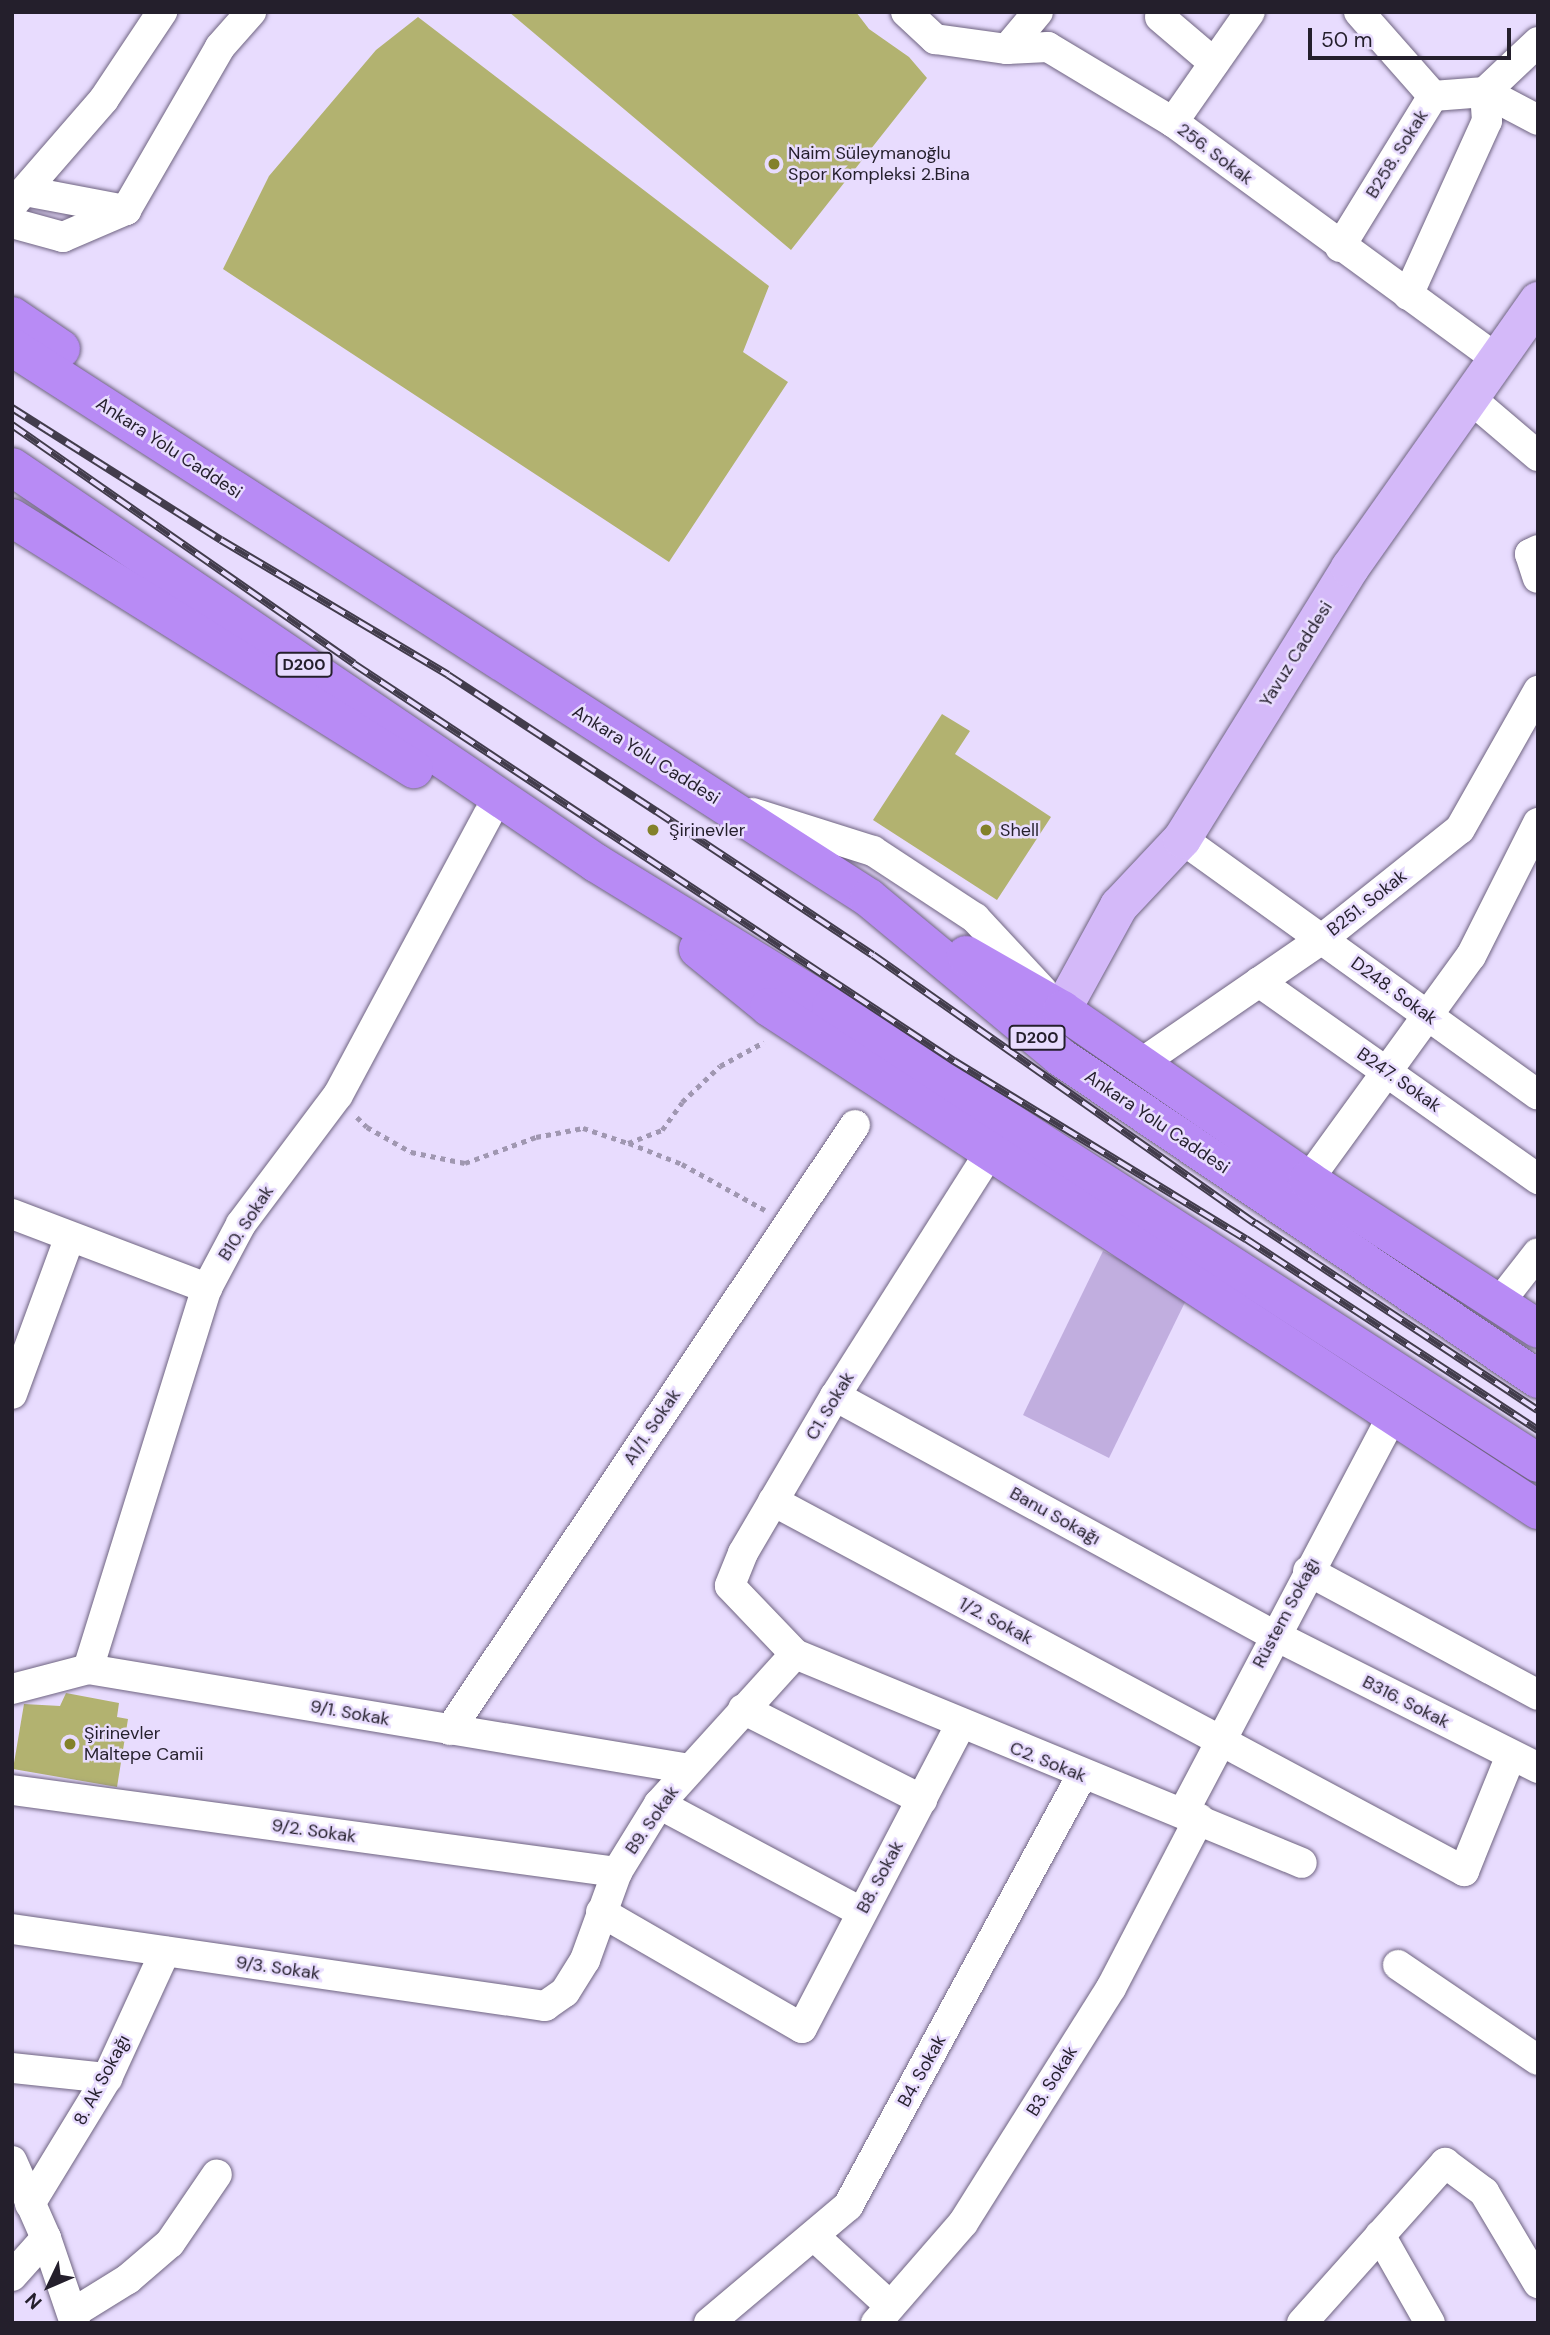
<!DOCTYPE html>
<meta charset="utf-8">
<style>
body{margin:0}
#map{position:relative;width:1550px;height:2335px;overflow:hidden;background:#e8dcfe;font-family:"DM Sans",sans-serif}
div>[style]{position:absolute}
.green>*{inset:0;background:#c1aedf}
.building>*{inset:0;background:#b2b270}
.path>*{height:4.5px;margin-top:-2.25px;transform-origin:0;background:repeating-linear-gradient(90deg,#a097b1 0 5px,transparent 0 10px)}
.roads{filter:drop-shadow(0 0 2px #6f6481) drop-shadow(0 0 2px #6f6481)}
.minor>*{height:30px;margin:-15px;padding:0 15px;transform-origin:15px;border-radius:15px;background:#fff}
.major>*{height:38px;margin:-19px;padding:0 19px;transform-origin:19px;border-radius:19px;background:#d4b9f9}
.highway>*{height:38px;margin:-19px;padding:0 19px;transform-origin:19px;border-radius:19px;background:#b88bf5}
.rail>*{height:8px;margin-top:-4px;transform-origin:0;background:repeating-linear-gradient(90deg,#e8dcfe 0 16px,#423c4c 0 32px);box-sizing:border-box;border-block:2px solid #423c4c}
.dots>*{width:19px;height:19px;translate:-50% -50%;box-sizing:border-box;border:4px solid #e8dcfe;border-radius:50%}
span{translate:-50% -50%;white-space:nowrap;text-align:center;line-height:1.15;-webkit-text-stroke:5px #e8dcfe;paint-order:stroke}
.shield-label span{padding:2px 5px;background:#e8dcfe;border:2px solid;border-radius:5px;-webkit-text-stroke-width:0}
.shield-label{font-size:16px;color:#241f2c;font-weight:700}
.poi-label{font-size:18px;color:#241f2c}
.left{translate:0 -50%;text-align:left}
.street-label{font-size:18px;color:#241f2c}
.frame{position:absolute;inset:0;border:14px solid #241f2c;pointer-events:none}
.north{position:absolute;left:14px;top:2251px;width:70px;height:70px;-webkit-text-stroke:5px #e8dcfe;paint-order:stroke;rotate:226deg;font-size:19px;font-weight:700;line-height:28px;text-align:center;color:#241f2c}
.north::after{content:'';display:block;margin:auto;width:24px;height:32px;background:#241f2c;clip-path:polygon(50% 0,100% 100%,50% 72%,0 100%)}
.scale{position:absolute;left:1308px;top:28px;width:203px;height:32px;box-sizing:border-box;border:4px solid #241f2c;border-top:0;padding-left:9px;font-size:21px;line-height:24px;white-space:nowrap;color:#241f2c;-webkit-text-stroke:5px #e8dcfe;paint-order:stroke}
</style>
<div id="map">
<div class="green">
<i style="clip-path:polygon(1103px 1251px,1189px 1294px,1109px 1458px,1023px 1415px)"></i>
</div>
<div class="building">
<i style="clip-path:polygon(509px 12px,856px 12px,869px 29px,909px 57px,927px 78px,791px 250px)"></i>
<i style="clip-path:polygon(418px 17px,769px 286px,743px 352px,788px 382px,669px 562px,223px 269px,269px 176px,376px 50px)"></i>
<i style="clip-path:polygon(942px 714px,970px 731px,955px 754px,1051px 817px,997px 900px,873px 820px)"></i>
<i style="clip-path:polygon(66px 1693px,119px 1703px,117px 1717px,128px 1719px,117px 1787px,13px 1769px,24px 1704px,60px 1706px)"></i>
</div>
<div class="path">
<i style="left:357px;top:1117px;width:14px;rotate:45deg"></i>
<i style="left:367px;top:1127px;width:51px;rotate:29.6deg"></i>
<i style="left:411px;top:1152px;width:55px;rotate:11.5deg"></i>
<i style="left:465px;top:1163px;width:76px;rotate:-20.1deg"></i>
<i style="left:536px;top:1137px;width:48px;rotate:-10.8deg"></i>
<i style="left:583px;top:1128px;width:47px;rotate:18.4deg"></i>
<i style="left:628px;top:1143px;width:36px;rotate:-21deg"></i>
<i style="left:662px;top:1130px;width:34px;rotate:-54deg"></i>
<i style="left:682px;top:1102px;width:52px;rotate:-43.5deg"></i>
<i style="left:720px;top:1066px;width:50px;rotate:-28.6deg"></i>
<i style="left:629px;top:1143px;width:57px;rotate:21.6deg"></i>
<i style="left:682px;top:1164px;width:95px;rotate:29deg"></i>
</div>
<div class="roads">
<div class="minor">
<i style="left:906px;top:12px;width:40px;rotate:43deg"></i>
<i style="left:935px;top:39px;width:73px;rotate:7.9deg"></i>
<i style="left:1007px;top:49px;width:41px;rotate:-2.8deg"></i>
<i style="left:1048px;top:47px;width:146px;rotate:31deg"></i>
<i style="left:1173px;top:122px;width:404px;rotate:36.2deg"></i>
<i style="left:1359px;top:12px;width:112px;rotate:48.6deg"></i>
<i style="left:1160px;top:17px;width:71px;rotate:40.4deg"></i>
<i style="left:1007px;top:49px;width:48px;rotate:-50deg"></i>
<i style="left:1485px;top:92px;width:60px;rotate:27.8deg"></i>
<i style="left:1173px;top:122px;width:134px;rotate:-55deg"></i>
<i style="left:25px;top:191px;width:103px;rotate:10.7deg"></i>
<i style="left:12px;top:205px;width:140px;rotate:-49deg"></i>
<i style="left:104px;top:99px;width:105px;rotate:-56.3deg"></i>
<i style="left:12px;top:223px;width:53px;rotate:15.4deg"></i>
<i style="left:63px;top:237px;width:69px;rotate:-23.2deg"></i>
<i style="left:126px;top:210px;width:188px;rotate:-60deg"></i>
<i style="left:220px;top:47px;width:47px;rotate:-48.5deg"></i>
<i style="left:1340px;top:247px;width:177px;rotate:-58.4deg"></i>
<i style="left:1433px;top:96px;width:52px;rotate:-4.4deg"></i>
<i style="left:1485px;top:92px;width:73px;rotate:-43.3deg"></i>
<i style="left:1408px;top:295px;width:191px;rotate:-65.6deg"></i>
<i style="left:1487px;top:121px;width:29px;rotate:-94deg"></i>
<i style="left:1471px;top:399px;width:88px;rotate:40.4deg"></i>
<i style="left:1538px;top:550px;width:9px;rotate:153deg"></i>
<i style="left:1530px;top:554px;width:25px;rotate:72deg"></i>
<i style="left:753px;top:813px;width:126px;rotate:17.6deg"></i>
<i style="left:873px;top:851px;width:122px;rotate:33.3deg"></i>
<i style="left:975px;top:918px;width:98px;rotate:47.1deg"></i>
<i style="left:1182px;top:839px;width:438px;rotate:35.7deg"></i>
<i style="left:1259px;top:982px;width:342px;rotate:35.2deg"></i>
<i style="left:1140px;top:1064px;width:221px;rotate:-34.5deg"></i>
<i style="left:1322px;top:939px;width:176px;rotate:-38.6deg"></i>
<i style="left:1460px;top:829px;width:159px;rotate:-60.5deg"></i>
<i style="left:990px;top:1152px;width:289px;rotate:122.4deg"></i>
<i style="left:835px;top:1396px;width:182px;rotate:120.4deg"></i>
<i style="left:743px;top:1553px;width:35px;rotate:112deg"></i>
<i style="left:730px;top:1586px;width:94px;rotate:46.3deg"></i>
<i style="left:795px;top:1654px;width:548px;rotate:22.4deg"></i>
<i style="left:1308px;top:1180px;width:277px;rotate:-54deg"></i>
<i style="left:1471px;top:956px;width:149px;rotate:-63.3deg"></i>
<i style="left:12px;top:1214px;width:209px;rotate:20.8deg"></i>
<i style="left:1499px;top:1303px;width:63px;rotate:-52deg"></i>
<i style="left:12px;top:1394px;width:165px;rotate:-69.8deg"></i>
<i style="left:835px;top:1396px;width:500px;rotate:28.6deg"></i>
<i style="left:1274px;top:1635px;width:296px;rotate:26.7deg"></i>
<i style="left:773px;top:1501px;width:784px;rotate:28.17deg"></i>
<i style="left:1464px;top:1871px;width:125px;rotate:-67.9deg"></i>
<i style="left:1308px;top:1571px;width:261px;rotate:28.3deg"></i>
<i style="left:88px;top:1669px;width:399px;rotate:-72.7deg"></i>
<i style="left:207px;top:1288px;width:72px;rotate:-62deg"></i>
<i style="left:241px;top:1224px;width:161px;rotate:-53.1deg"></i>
<i style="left:338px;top:1095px;width:318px;rotate:-61.8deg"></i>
<i style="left:12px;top:1689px;width:79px;rotate:-14.7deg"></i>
<i style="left:88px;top:1669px;width:610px;rotate:9.43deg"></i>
<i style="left:743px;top:1709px;width:201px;rotate:26.9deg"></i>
<i style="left:450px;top:1730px;width:728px;rotate:-56.2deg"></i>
<i style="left:12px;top:1790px;width:611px;rotate:7.72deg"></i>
<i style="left:659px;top:1804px;width:229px;rotate:28.1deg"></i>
<i style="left:1183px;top:1813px;width:450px;rotate:-62.2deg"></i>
<i style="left:601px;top:1912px;width:232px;rotate:30deg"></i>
<i style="left:802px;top:2028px;width:341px;rotate:-62.4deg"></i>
<i style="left:12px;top:1929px;width:539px;rotate:8.22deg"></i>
<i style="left:545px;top:2006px;width:24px;rotate:-35deg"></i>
<i style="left:565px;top:1992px;width:38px;rotate:-58deg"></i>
<i style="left:585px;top:1960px;width:94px;rotate:-70deg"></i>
<i style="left:617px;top:1872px;width:80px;rotate:-58.3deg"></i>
<i style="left:659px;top:1804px;width:202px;rotate:-47.8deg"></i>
<i style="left:1398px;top:1965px;width:169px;rotate:34.2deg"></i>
<i style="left:12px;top:2068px;width:96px;rotate:6deg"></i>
<i style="left:12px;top:2161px;width:84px;rotate:66.2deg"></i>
<i style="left:46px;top:2238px;width:90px;rotate:71.2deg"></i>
<i style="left:30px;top:2204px;width:148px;rotate:-58.6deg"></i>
<i style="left:107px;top:2078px;width:139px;rotate:-65.3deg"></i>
<i style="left:1380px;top:2235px;width:101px;rotate:60.4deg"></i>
<i style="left:814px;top:2236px;width:102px;rotate:42.6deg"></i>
<i style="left:12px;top:2276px;width:51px;rotate:-48.2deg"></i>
<i style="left:73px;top:2313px;width:65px;rotate:-31.7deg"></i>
<i style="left:128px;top:2279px;width:55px;rotate:-40.6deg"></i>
<i style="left:170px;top:2243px;width:83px;rotate:-55.7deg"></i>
<i style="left:709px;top:2323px;width:182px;rotate:-40.1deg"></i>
<i style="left:848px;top:2206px;width:489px;rotate:-61.5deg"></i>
<i style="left:876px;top:2323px;width:133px;rotate:-49deg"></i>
<i style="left:963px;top:2223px;width:278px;rotate:-57.8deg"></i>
<i style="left:1111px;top:1988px;width:191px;rotate:-62.5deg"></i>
<i style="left:1302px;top:2323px;width:215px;rotate:-48.2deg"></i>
<i style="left:1445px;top:2163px;width:49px;rotate:36.6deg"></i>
<i style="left:1484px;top:2192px;width:106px;rotate:59.3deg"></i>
</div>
<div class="major">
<i style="left:1062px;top:1010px;width:119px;rotate:-61.3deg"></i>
<i style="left:1119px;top:906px;width:92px;rotate:-46.8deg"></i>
<i style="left:1182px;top:839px;width:319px;rotate:-58.2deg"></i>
<i style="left:1350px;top:568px;width:327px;rotate:-54.8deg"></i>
</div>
<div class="highway">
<i style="left:12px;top:316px;width:59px;rotate:34deg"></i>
<i style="left:12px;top:347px;width:1019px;rotate:32.74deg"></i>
<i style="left:869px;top:898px;width:247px;rotate:39.7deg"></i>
<i style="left:1059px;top:1056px;width:578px;rotate:33.99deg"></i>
<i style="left:12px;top:467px;width:706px;rotate:34.14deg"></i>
<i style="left:596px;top:863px;width:276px;rotate:31.5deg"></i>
<i style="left:831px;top:1007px;width:841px;rotate:32.82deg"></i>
<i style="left:12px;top:518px;width:474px;rotate:32deg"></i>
<i style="left:698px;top:949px;width:92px;rotate:39.2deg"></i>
<i style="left:769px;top:1007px;width:919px;rotate:33.19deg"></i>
<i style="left:966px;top:955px;width:111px;rotate:29.8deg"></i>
<i style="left:1062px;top:1010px;width:299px;rotate:34.6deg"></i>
<i style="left:1308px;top:1180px;width:274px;rotate:32.9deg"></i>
</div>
</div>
<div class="rail">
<i style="left:12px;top:408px;width:247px;rotate:32.3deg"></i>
<i style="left:221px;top:540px;width:264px;rotate:30.7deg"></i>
<i style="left:448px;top:675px;width:249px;rotate:33.2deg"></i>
<i style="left:656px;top:811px;width:260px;rotate:33.6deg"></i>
<i style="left:873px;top:955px;width:467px;rotate:35.1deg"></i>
<i style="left:1255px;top:1223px;width:339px;rotate:33.5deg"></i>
<i style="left:12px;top:425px;width:417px;rotate:34.9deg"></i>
<i style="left:354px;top:664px;width:569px;rotate:33.52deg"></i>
<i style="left:828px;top:978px;width:151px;rotate:33.4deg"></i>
<i style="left:954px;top:1061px;width:342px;rotate:31.4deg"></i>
<i style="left:1246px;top:1239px;width:349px;rotate:33.2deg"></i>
</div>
<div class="dots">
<i style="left:774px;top:164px;background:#83812a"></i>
<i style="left:653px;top:830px;background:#83812a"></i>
<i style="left:986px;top:830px;background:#83812a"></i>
<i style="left:70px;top:1744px;background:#83812a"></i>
</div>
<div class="shield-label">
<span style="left:304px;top:665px">D200</span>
<span style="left:1037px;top:1038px">D200</span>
</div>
<div class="poi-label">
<span class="left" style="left:788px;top:164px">Naim Süleymanoğlu<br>Spor Kompleksi 2.Bina</span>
<span class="left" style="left:669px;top:830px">Şirinevler</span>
<span class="left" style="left:1000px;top:830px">Shell</span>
<span class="left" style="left:84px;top:1744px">Şirinevler<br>Maltepe Camii</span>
</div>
<div class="street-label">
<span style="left:1215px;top:154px;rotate:37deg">256. Sokak</span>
<span style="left:1397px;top:154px;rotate:-58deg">B258. Sokak</span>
<span style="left:169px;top:448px;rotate:33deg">Ankara Yolu Caddesi</span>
<span style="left:1296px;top:654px;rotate:-58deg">Yavuz Caddesi</span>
<span style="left:646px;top:755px;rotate:32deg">Ankara Yolu Caddesi</span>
<span style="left:1367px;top:903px;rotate:-38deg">B251. Sokak</span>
<span style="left:1394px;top:991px;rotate:36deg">D248. Sokak</span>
<span style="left:1399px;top:1080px;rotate:35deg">B247. Sokak</span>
<span style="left:1157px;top:1122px;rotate:34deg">Ankara Yolu Caddesi</span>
<span style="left:246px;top:1223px;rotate:-57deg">B10. Sokak</span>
<span style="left:830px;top:1406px;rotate:-59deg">C1. Sokak</span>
<span style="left:652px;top:1427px;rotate:-56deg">A1/1. Sokak</span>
<span style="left:1055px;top:1516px;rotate:29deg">Banu Sokağı</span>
<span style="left:1286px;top:1613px;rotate:-62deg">Rüstem Sokağı</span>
<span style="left:996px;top:1621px;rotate:28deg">1/2. Sokak</span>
<span style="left:1406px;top:1702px;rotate:27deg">B316. Sokak</span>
<span style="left:350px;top:1713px;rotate:10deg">9/1. Sokak</span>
<span style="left:1048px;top:1762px;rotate:22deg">C2. Sokak</span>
<span style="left:652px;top:1820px;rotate:-55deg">B9. Sokak</span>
<span style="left:314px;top:1831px;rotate:8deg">9/2. Sokak</span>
<span style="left:880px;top:1877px;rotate:-62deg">B8. Sokak</span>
<span style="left:278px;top:1968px;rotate:8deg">9/3. Sokak</span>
<span style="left:922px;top:2071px;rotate:-61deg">B4. Sokak</span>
<span style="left:102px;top:2080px;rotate:-62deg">8. Ak Sokağı</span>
<span style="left:1052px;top:2081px;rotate:-58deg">B3. Sokak</span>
</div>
<div class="frame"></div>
<div class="north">N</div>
<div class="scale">50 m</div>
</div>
